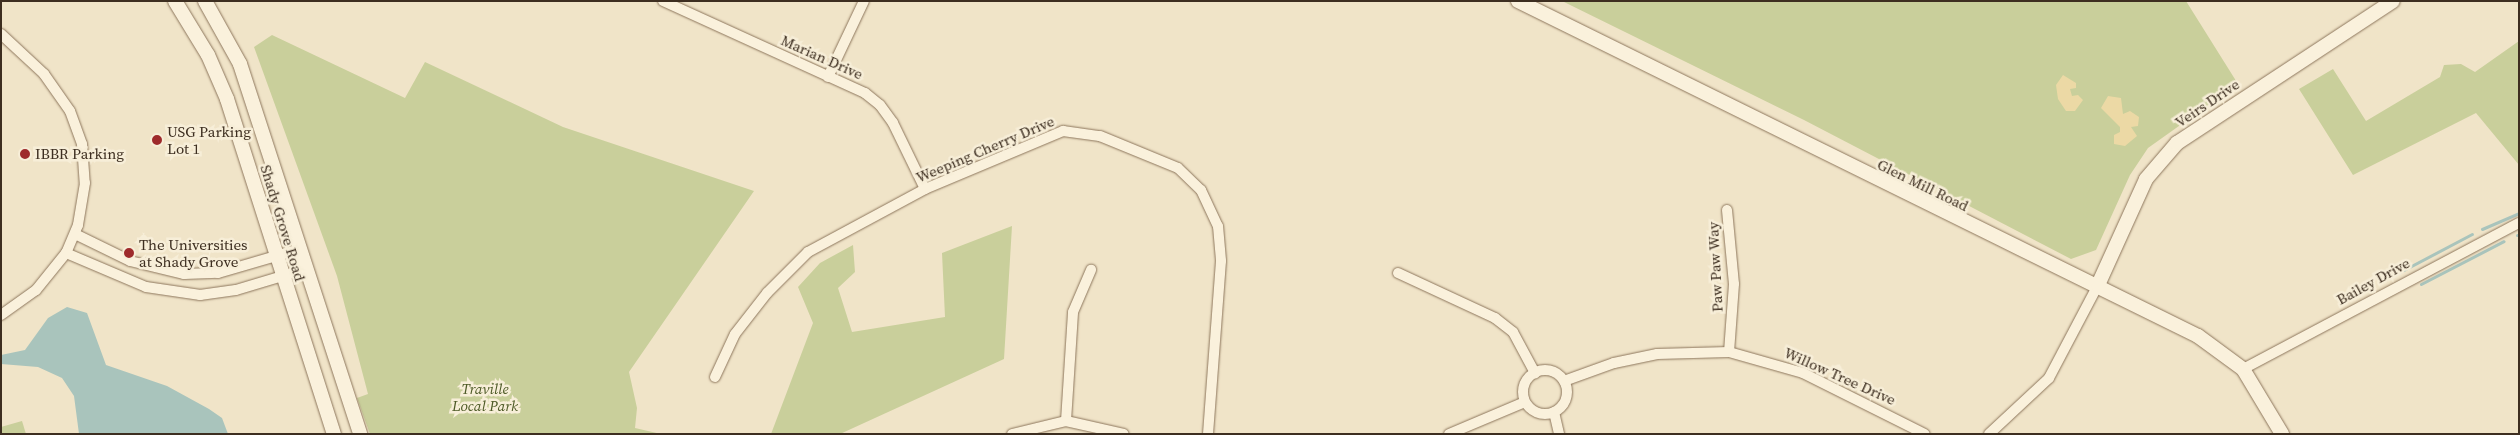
<!DOCTYPE html>
<style>
body{margin:0}
#map{position:relative;width:2520px;height:435px;overflow:hidden;background:#f0e4c8;font-family:"Source Serif 4",serif}
div>[style]{position:absolute}
.green>*{inset:0;background:#c9cf9b}
.sand>*{inset:0;background:#ecd9a5}
.water>*{inset:0;background:#a9c4bc}
.stream>*{height:3px;margin:-1.5px;padding:0 1.5px;transform-origin:1.5px;border-radius:1.5px;background:#a9c4bc}
.roads{filter:drop-shadow(0 0 1px #8d765c) drop-shadow(0 0 1px #8d765c)}
.street>*{height:10px;margin:-5px;padding:0 5px;transform-origin:5px;border-radius:5px;background:#faf1dc}
.street>.ring{margin:-5px;padding:0;box-sizing:content-box;background:none;border:10px solid #faf1dc;border-radius:50%}
.secondary>*{height:14px;margin:-7px;padding:0 7px;transform-origin:7px;border-radius:7px;background:#faf1dc}
.dots>*{width:14px;height:14px;translate:-50% -50%;box-sizing:border-box;border:2px solid #f7eed8;border-radius:50%}
span{translate:-50% -50%;white-space:nowrap;text-align:center;line-height:1.15;-webkit-text-stroke:5px #f7eed8;paint-order:stroke}
.street-label{font-size:15px;color:#3d2e20}
.poi-label{font-size:15px;color:#3d2e20}
.left{translate:0 -50%;text-align:left}
.park-label{font-size:15px;color:#4d5a26;font-style:italic}
.frame{position:absolute;inset:0;border:2px solid #3d2e20;pointer-events:none}
</style>
<div id="map">
<div class="green">
<i style="clip-path:polygon(1562px 1px,2186px 1px,2238px 84px,2148px 148px,2130px 175px,2096px 250px,2071px 259px,1804px 120px)"></i>
<i style="clip-path:polygon(272px 35px,405px 98px,425px 62px,563px 127px,754px 191px,629px 372px,637px 408px,635px 428px,661px 434px,370px 434px,357px 398px,368px 394px,337px 276px,254px 47px)"></i>
<i style="clip-path:polygon(2519px 41px,2519px 165px,2476px 113px,2353px 175px,2299px 89px,2333px 69px,2366px 121px,2440px 77px,2444px 65px,2461px 64px,2475px 72px)"></i>
<i style="clip-path:polygon(1012px 226px,1004px 359px,840px 434px,771px 434px,813px 323px,798px 287px,820px 263px,853px 245px,855px 272px,838px 288px,852px 332px,945px 317px,942px 253px)"></i>
<i style="clip-path:polygon(22px 421px,26px 434px,1px 434px,1px 427px)"></i>
</div>
<div class="sand">
<i style="clip-path:polygon(2063px 75px,2076px 83px,2076px 88px,2070px 89px,2072px 96px,2078px 95px,2083px 100px,2075px 111px,2066px 111px,2058px 99px,2056px 85px)"></i>
<i style="clip-path:polygon(2108px 96px,2121px 98px,2123px 114px,2130px 111px,2139px 117px,2138px 126px,2131px 127px,2137px 136px,2125px 146px,2114px 144px,2114px 135px,2120px 132px,2120px 127px,2101px 108px)"></i>
</div>
<div class="water">
<i style="clip-path:polygon(67px 307px,87px 313px,106px 365px,167px 386px,209px 409px,222px 418px,228px 434px,79px 434px,74px 396px,62px 378px,38px 367px,1px 364px,1px 355px,25px 350px,48px 318px)"></i>
</div>
<div class="stream">
<i style="left:2482px;top:229px;width:40px;rotate:-23.4deg"></i>
<i style="left:2517px;top:235px;width:2px"></i>
<i style="left:2379px;top:283px;width:105px;rotate:-27.8deg"></i>
<i style="left:2421px;top:284px;width:93px;rotate:-27.4deg"></i>
</div>
<div class="roads">
<div class="street">
<i style="left:663px;top:1px;width:222px;rotate:24.5deg"></i>
<i style="left:865px;top:93px;width:19px;rotate:39deg"></i>
<i style="left:880px;top:105px;width:22px;rotate:54deg"></i>
<i style="left:893px;top:123px;width:73px;rotate:64.1deg"></i>
<i style="left:1px;top:34px;width:59px;rotate:42.9deg"></i>
<i style="left:44px;top:74px;width:45px;rotate:54.9deg"></i>
<i style="left:70px;top:111px;width:35px;rotate:70deg"></i>
<i style="left:82px;top:144px;width:39px;rotate:86deg"></i>
<i style="left:85px;top:183px;width:43px;rotate:99.5deg"></i>
<i style="left:78px;top:225px;width:30px;rotate:113deg"></i>
<i style="left:66px;top:253px;width:48px;rotate:129deg"></i>
<i style="left:36px;top:290px;width:43px;rotate:144.5deg"></i>
<i style="left:828px;top:77px;width:84px;rotate:-64.7deg"></i>
<i style="left:1727px;top:210px;width:74px;rotate:84.6deg"></i>
<i style="left:1734px;top:284px;width:68px;rotate:94.2deg"></i>
<i style="left:75px;top:234px;width:61px;rotate:26.1deg"></i>
<i style="left:130px;top:261px;width:56px;rotate:13.5deg"></i>
<i style="left:184px;top:274px;width:34px;rotate:-2deg"></i>
<i style="left:218px;top:273px;width:85px;rotate:-16.3deg"></i>
<i style="left:66px;top:253px;width:87px;rotate:23deg"></i>
<i style="left:146px;top:287px;width:55px;rotate:8.4deg"></i>
<i style="left:200px;top:295px;width:36px;rotate:-8deg"></i>
<i style="left:236px;top:290px;width:73px;rotate:-16.7deg"></i>
<i style="left:1398px;top:273px;width:107px;rotate:24.9deg"></i>
<i style="left:1495px;top:318px;width:23px;rotate:38deg"></i>
<i style="left:1513px;top:332px;width:47px;rotate:61.8deg"></i>
<i style="left:2243px;top:369px;width:312px;rotate:-27.9deg"></i>
<i class="ring" style="left:1523px;top:370px;width:34px;height:34px"></i>
<i style="left:715px;top:377px;width:47px;rotate:-65.1deg"></i>
<i style="left:735px;top:334px;width:52px;rotate:-52deg"></i>
<i style="left:767px;top:293px;width:58px;rotate:-45deg"></i>
<i style="left:808px;top:252px;width:133px;rotate:-28.3deg"></i>
<i style="left:925px;top:189px;width:150px;rotate:-22.8deg"></i>
<i style="left:1063px;top:131px;width:37px;rotate:8deg"></i>
<i style="left:1100px;top:136px;width:84px;rotate:22.3deg"></i>
<i style="left:1178px;top:168px;width:32px;rotate:44deg"></i>
<i style="left:1201px;top:190px;width:40px;rotate:65deg"></i>
<i style="left:1218px;top:226px;width:35px;rotate:85deg"></i>
<i style="left:1221px;top:261px;width:173px;rotate:94.3deg"></i>
<i style="left:1564px;top:381px;width:53px;rotate:-19.8deg"></i>
<i style="left:1614px;top:363px;width:44px;rotate:-11.8deg"></i>
<i style="left:1657px;top:354px;width:72px;rotate:-1.6deg"></i>
<i style="left:1729px;top:352px;width:77px;rotate:15.8deg"></i>
<i style="left:1803px;top:373px;width:136px;rotate:26.6deg"></i>
<i style="left:1554px;top:412px;width:23px;rotate:77deg"></i>
<i style="left:1066px;top:421px;width:109px;rotate:-86.3deg"></i>
<i style="left:1073px;top:312px;width:46px;rotate:-66.8deg"></i>
<i style="left:1012px;top:434px;width:56px;rotate:-13.5deg"></i>
<i style="left:1066px;top:421px;width:59px;rotate:12.6deg"></i>
<i style="left:1449px;top:434px;width:82px;rotate:-22.8deg"></i>
<i style="left:1989px;top:434px;width:82px;rotate:-43deg"></i>
<i style="left:2049px;top:378px;width:105px;rotate:-62.2deg"></i>
</div>
<div class="secondary">
<i style="left:175px;top:1px;width:63px;rotate:58.6deg"></i>
<i style="left:208px;top:55px;width:48px;rotate:66.6deg"></i>
<i style="left:227px;top:99px;width:352px;rotate:72.3deg"></i>
<i style="left:205px;top:1px;width:72px;rotate:60.9deg"></i>
<i style="left:240px;top:64px;width:389px;rotate:72deg"></i>
<i style="left:1518px;top:1px;width:758px;rotate:26.23deg"></i>
<i style="left:2198px;top:336px;width:56px;rotate:36.3deg"></i>
<i style="left:2243px;top:369px;width:76px;rotate:59deg"></i>
<i style="left:2098px;top:285px;width:116px;rotate:-65.6deg"></i>
<i style="left:2146px;top:179px;width:48px;rotate:-49.3deg"></i>
<i style="left:2177px;top:143px;width:258px;rotate:-33.3deg"></i>
</div>
</div>
<div class="dots">
<i style="left:157px;top:140px;background:#9e2a2b"></i>
<i style="left:25px;top:154px;background:#9e2a2b"></i>
<i style="left:129px;top:253px;background:#9e2a2b"></i>
</div>
<div class="street-label">
<span style="left:822px;top:57px;rotate:24deg">Marian Drive</span>
<span style="left:2207px;top:103px;rotate:-34deg">Veirs Drive</span>
<span style="left:985px;top:149px;rotate:-23deg">Weeping Cherry Drive</span>
<span style="left:1923px;top:185px;rotate:26deg">Glen Mill Road</span>
<span style="left:283px;top:223px;rotate:73deg">Shady Grove Road</span>
<span style="left:1715px;top:267px;rotate:-93deg">Paw Paw Way</span>
<span style="left:2373px;top:281px;rotate:-29deg">Bailey Drive</span>
<span style="left:1840px;top:376px;rotate:24deg">Willow Tree Drive</span>
</div>
<div class="poi-label">
<span class="left" style="left:167px;top:140px">USG Parking<br>Lot 1</span>
<span class="left" style="left:35px;top:154px">IBBR Parking</span>
<span class="left" style="left:139px;top:253px">The Universities<br>at Shady Grove</span>
</div>
<div class="park-label">
<span style="left:485px;top:397px">Traville<br>Local Park</span>
</div>
<div class="frame"></div>
</div>
